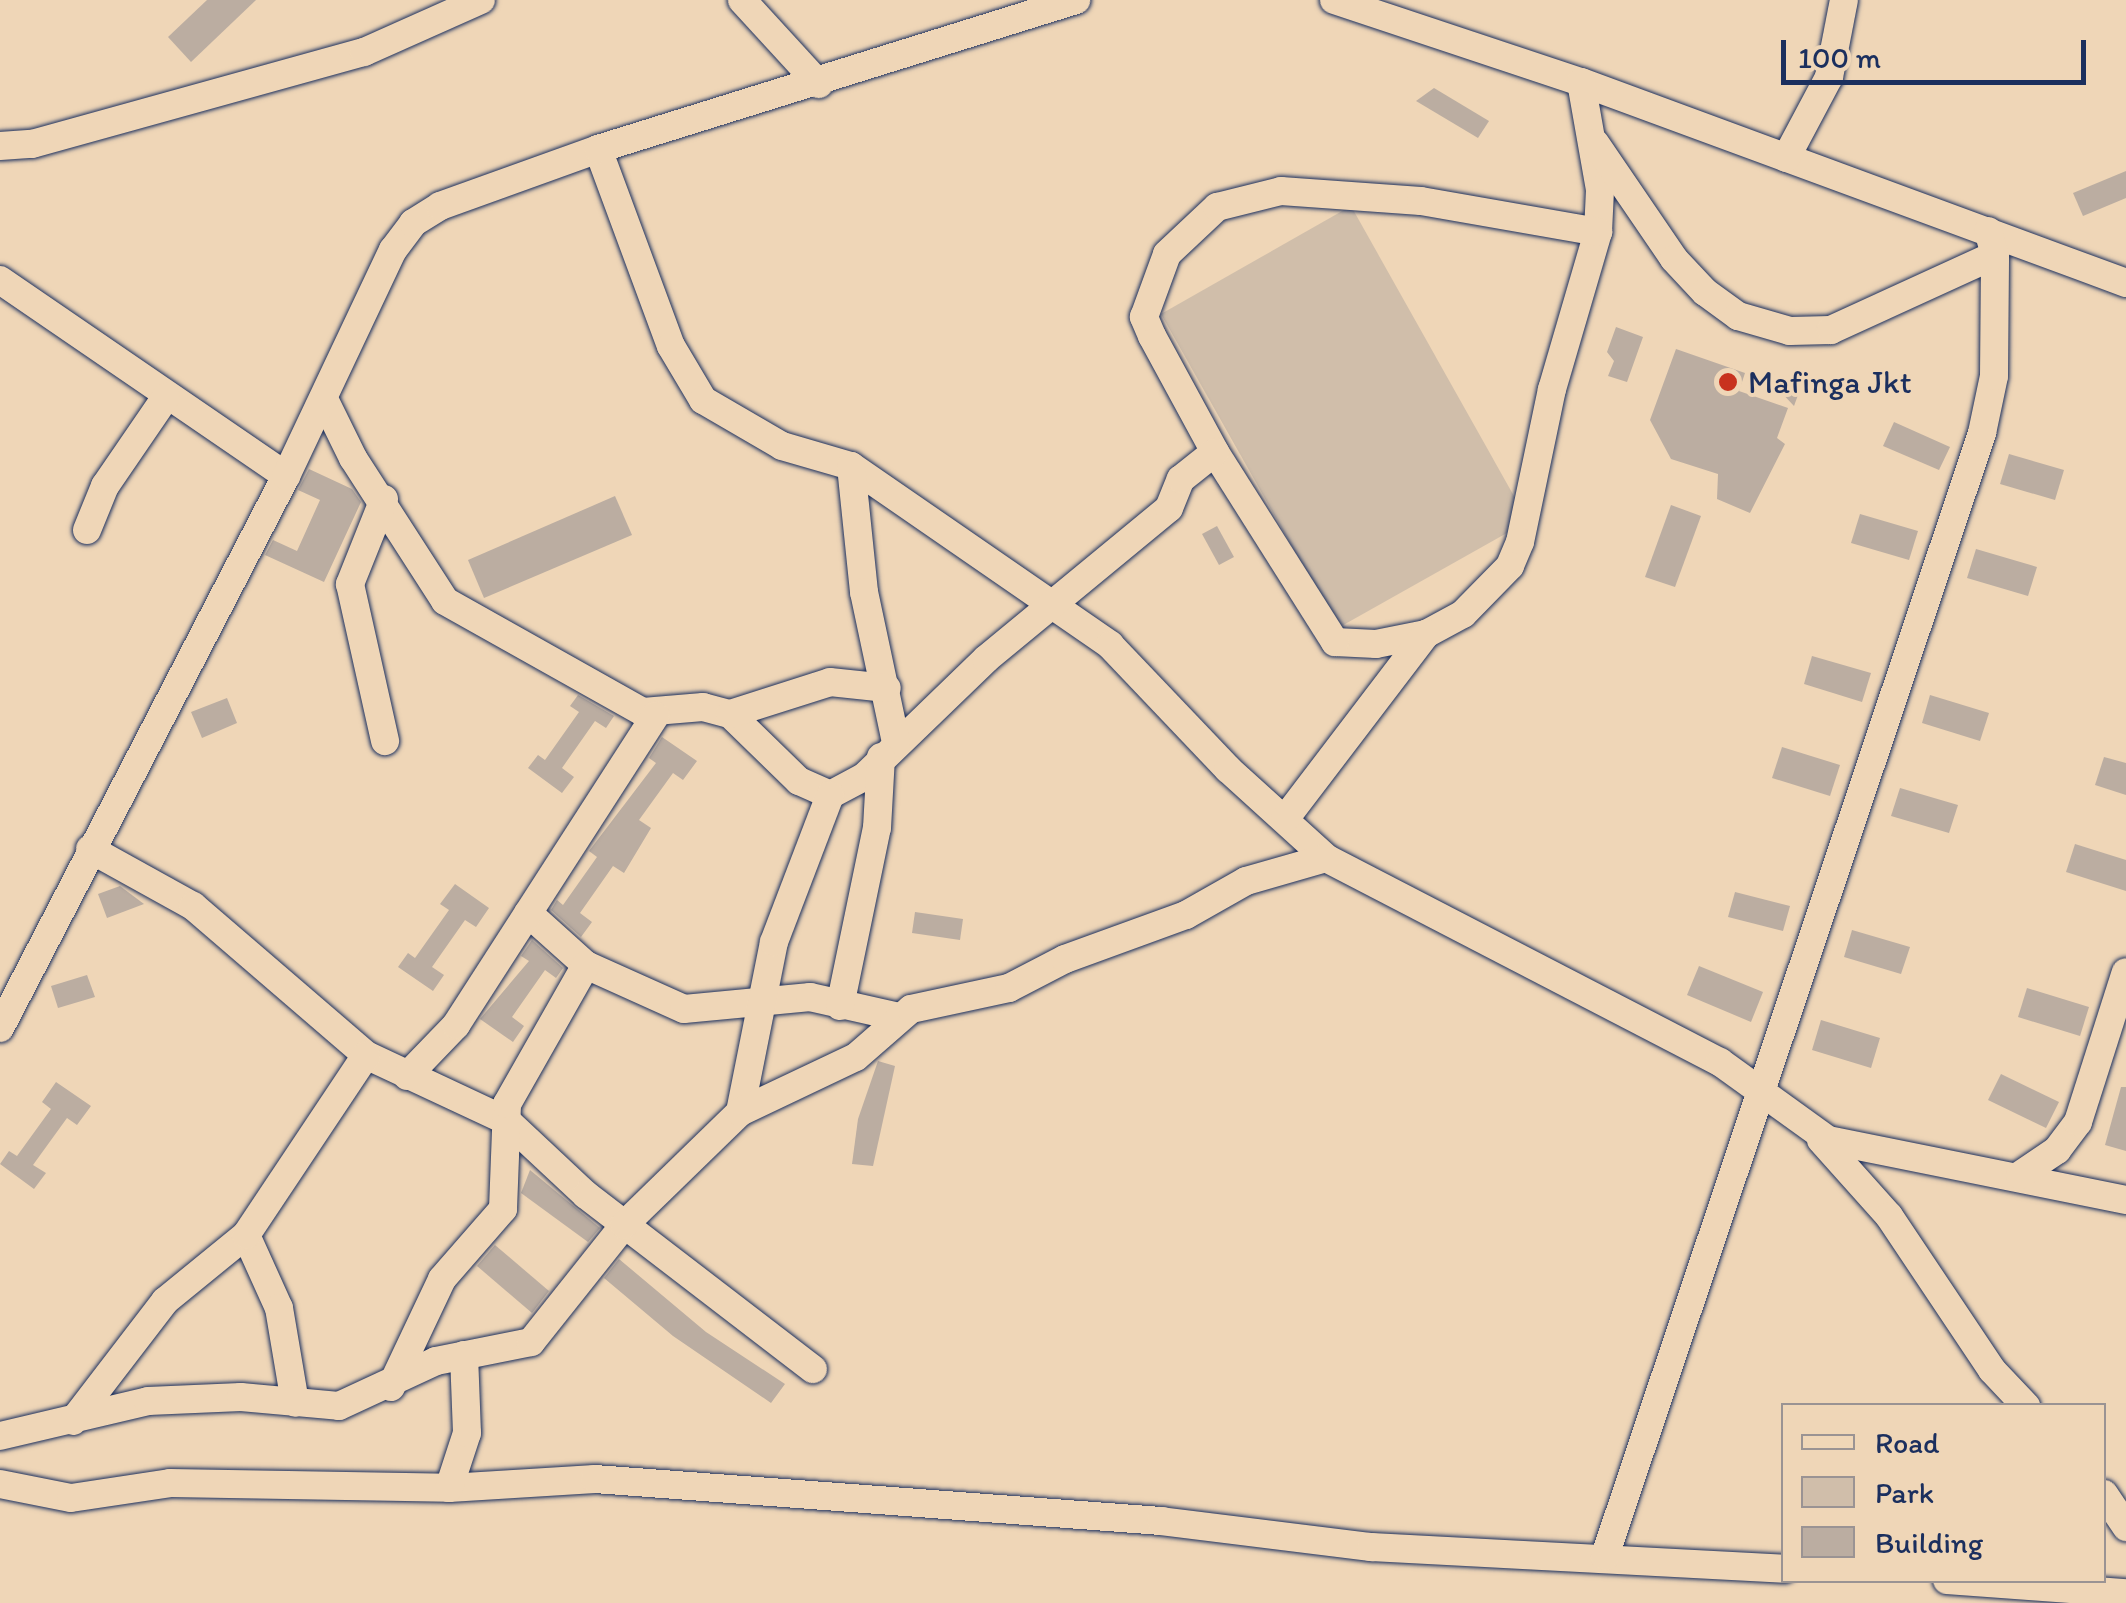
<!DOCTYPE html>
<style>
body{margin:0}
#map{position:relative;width:2126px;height:1603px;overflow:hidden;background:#efd6b7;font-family:Itim,sans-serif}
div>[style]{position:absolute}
.green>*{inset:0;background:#d0beaa}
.building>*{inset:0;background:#bbada1}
.roads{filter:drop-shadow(0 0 2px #1b2f5e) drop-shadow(0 0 2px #1b2f5e)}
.minor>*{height:28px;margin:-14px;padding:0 14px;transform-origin:14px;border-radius:14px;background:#efd6b7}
.dots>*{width:28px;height:28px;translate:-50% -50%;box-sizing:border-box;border:5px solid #efd6b7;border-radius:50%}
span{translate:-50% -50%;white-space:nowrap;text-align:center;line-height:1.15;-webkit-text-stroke:8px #efd6b7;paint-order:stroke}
.poi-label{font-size:32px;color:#1b2f5e}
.left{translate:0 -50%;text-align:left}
.legend{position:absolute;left:1781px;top:1403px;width:325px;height:180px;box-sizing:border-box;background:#efd6b7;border:2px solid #9a9393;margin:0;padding:12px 18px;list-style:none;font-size:30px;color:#1b2f5e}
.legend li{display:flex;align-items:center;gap:20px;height:50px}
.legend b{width:50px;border:2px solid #9a9393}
.scale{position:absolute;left:1781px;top:40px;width:305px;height:45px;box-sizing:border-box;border:5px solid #1b2f5e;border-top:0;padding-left:12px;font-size:30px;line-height:35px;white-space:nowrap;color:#1b2f5e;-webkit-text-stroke:8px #efd6b7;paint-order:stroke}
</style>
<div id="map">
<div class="green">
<i style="clip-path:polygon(1351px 206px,1528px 521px,1338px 628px,1161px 314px)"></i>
</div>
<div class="building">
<i style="clip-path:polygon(207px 0,256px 0,191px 62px,168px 37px)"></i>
<i style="clip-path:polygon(1434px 88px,1489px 121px,1478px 138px,1416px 101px)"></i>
<i style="clip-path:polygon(2126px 171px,2126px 198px,2083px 216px,2073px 193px)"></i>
<i style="clip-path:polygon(1616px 327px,1643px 337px,1627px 382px,1608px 376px,1614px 361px,1607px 352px)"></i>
<i style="clip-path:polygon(1676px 349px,1745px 373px,1739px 391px,1788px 408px,1777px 438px,1785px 444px,1750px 513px,1717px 499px,1718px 474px,1671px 459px,1650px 420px)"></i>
<i style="clip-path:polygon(1784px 377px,1802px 384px,1794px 406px,1779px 390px)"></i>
<i style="clip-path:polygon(1894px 422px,1950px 447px,1939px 470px,1883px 446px)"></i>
<i style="clip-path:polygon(2009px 454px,2064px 470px,2055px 500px,2000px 484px)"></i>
<i style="clip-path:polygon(309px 469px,352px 489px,361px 502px,324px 582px,265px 555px,273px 540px,297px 551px,320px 500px,298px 490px)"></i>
<i style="clip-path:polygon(615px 496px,632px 535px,484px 598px,468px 560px)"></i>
<i style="clip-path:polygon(1671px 505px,1701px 516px,1675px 587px,1645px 577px)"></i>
<i style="clip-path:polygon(1860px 514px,1918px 531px,1909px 560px,1851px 543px)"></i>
<i style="clip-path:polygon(1217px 526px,1234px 557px,1219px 565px,1202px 534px)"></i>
<i style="clip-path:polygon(1976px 549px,2037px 567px,2028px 596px,1967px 578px)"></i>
<i style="clip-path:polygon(1812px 656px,1871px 673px,1862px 702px,1804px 684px)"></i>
<i style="clip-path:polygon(578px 695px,614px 716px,606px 728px,595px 721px,562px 768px,574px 777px,562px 793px,528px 768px,538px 755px,545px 760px,579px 712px,570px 706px)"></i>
<i style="clip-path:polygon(1930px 695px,1989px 713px,1980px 741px,1922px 723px)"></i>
<i style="clip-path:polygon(227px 698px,237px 723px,202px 738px,191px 712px)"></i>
<i style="clip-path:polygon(662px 737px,697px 761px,683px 780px,673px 773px,639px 820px,651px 828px,624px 873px,613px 866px,580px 913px,592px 922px,581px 937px,551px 910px,557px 900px,563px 905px,597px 857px,589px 851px,656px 763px,649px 758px)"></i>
<i style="clip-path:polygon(1782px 747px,1840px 765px,1830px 796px,1772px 778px)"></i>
<i style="clip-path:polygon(2104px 757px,2126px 763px,2126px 795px,2095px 785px)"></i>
<i style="clip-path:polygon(1900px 788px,1958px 805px,1949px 833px,1891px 816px)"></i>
<i style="clip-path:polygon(2075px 844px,2126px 860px,2126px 891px,2066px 872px)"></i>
<i style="clip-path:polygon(455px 884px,489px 908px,476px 927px,465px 920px,432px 967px,444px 975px,433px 991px,398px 967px,408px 953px,415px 958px,449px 910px,440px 904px)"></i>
<i style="clip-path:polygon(120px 886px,144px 904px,107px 918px,98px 894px)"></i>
<i style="clip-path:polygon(1735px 892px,1790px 906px,1783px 931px,1728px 917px)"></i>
<i style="clip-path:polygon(915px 912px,963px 919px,960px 940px,912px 933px)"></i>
<i style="clip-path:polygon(1852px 930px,1910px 947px,1901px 974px,1844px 957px)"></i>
<i style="clip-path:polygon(532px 940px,563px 968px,556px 978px,545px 970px,512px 1017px,524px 1026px,513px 1042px,480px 1019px,529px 961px,521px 956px)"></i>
<i style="clip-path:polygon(1699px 966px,1763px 992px,1751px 1022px,1687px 995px)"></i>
<i style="clip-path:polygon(87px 975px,95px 997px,58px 1008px,51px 986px)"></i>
<i style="clip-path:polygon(2027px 988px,2089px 1007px,2080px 1036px,2018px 1017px)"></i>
<i style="clip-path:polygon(1821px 1020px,1880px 1038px,1871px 1068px,1812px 1050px)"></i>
<i style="clip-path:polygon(878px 1061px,895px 1066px,873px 1166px,852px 1164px,858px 1119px)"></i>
<i style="clip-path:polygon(2001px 1074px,2059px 1102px,2046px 1128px,1988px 1100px)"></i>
<i style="clip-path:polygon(56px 1082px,91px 1106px,77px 1125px,67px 1118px,33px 1165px,46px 1173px,34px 1189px,0 1164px,9px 1151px,17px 1156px,51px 1109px,42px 1102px)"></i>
<i style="clip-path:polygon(2121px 1087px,2126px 1087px,2126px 1151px,2105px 1145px)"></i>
<i style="clip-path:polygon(530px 1170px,600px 1228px,588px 1242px,521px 1193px)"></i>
<i style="clip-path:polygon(495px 1245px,549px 1291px,532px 1313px,477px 1266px)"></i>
<i style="clip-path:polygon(619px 1259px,706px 1332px,785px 1384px,771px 1403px,673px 1336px,604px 1278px)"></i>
</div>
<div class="roads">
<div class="minor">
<i style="left:742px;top:0;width:114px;rotate:47.5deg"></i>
<i style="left:1334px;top:0;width:260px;rotate:18.4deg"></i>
<i style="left:1581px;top:82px;width:581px;rotate:20.24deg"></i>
<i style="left:1581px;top:82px;width:110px;rotate:80deg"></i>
<i style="left:1600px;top:190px;width:42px;rotate:92.7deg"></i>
<i style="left:1598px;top:232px;width:164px;rotate:106.3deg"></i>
<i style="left:1552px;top:389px;width:156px;rotate:101.8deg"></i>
<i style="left:1520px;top:542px;width:26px;rotate:113deg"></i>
<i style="left:1510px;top:566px;width:67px;rotate:134.4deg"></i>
<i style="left:1463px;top:614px;width:42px;rotate:151.6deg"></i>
<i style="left:1426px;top:634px;width:51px;rotate:168.7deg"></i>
<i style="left:1376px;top:644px;width:41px;rotate:-177.2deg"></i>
<i style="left:1335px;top:642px;width:225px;rotate:-122.3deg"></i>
<i style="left:1215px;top:452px;width:132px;rotate:-118.5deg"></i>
<i style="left:1152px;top:336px;width:21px;rotate:-113deg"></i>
<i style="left:1144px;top:317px;width:67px;rotate:-69.9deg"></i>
<i style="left:1167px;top:254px;width:69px;rotate:-43.2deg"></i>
<i style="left:1217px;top:207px;width:66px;rotate:-14deg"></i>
<i style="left:1281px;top:191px;width:140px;rotate:4.1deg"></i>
<i style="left:1421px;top:201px;width:180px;rotate:9.9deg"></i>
<i style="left:1595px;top:143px;width:140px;rotate:55.7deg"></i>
<i style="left:1674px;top:259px;width:45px;rotate:46.8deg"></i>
<i style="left:1705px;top:292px;width:41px;rotate:36deg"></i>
<i style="left:1738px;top:316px;width:54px;rotate:16.1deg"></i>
<i style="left:1790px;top:331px;width:41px;rotate:-1.4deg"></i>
<i style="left:1831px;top:330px;width:180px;rotate:-24.6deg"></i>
<i style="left:0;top:146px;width:32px;rotate:-4deg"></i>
<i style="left:32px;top:144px;width:345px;rotate:-15.5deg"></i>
<i style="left:364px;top:52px;width:128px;rotate:-24deg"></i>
<i style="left:598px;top:149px;width:210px;rotate:69.7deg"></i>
<i style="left:671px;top:346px;width:63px;rotate:59.3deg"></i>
<i style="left:703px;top:400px;width:91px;rotate:30.2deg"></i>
<i style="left:782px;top:446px;width:72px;rotate:16.2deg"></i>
<i style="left:851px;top:466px;width:315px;rotate:34.6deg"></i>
<i style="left:1110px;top:645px;width:171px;rotate:46.4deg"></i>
<i style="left:1228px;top:769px;width:132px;rotate:42.2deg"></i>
<i style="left:1326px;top:858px;width:444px;rotate:27.4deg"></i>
<i style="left:1720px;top:1062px;width:133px;rotate:35.8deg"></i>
<i style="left:1828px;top:1140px;width:304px;rotate:11.4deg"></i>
<i style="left:1786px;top:158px;width:92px;rotate:-62deg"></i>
<i style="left:1829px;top:77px;width:78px;rotate:-79deg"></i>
<i style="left:0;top:280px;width:347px;rotate:34.4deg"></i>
<i style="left:324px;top:399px;width:66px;rotate:63.8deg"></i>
<i style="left:353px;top:458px;width:170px;rotate:57.2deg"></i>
<i style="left:445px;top:601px;width:227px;rotate:29.3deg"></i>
<i style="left:643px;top:712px;width:60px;rotate:-4.8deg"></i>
<i style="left:703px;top:707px;width:28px;rotate:15deg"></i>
<i style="left:730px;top:714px;width:96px;rotate:44.2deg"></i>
<i style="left:799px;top:781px;width:34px;rotate:24deg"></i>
<i style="left:830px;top:795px;width:38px;rotate:-28deg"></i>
<i style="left:864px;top:777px;width:170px;rotate:-44deg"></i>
<i style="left:986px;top:659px;width:237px;rotate:-39.5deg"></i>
<i style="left:1169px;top:508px;width:31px;rotate:-68deg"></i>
<i style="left:1181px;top:479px;width:43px;rotate:-38.5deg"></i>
<i style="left:851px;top:466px;width:127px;rotate:84.1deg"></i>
<i style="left:864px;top:592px;width:154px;rotate:78deg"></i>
<i style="left:384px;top:499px;width:92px;rotate:111.8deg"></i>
<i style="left:350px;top:584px;width:161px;rotate:77.4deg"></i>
<i style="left:87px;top:530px;width:48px;rotate:-67.8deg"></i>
<i style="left:105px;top:486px;width:108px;rotate:-55.6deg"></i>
<i style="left:730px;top:714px;width:105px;rotate:-17.7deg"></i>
<i style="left:830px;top:682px;width:57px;rotate:6deg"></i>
<i style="left:1285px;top:819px;width:233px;rotate:-52.7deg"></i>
<i style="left:90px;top:849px;width:118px;rotate:29deg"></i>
<i style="left:193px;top:906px;width:228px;rotate:40.7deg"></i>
<i style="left:366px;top:1055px;width:156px;rotate:25.1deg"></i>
<i style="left:507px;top:1121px;width:108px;rotate:43.1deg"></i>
<i style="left:586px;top:1195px;width:286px;rotate:37.5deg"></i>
<i style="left:528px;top:913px;width:78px;rotate:41.9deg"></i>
<i style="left:586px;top:965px;width:107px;rotate:24.2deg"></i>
<i style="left:684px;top:1009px;width:127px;rotate:-5.4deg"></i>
<i style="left:810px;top:997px;width:91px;rotate:12.7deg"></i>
<i style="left:840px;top:1006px;width:182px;rotate:-78.3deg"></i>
<i style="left:877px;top:828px;width:71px;rotate:-86.8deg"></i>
<i style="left:0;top:1028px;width:622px;rotate:-62.61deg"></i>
<i style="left:286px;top:476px;width:250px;rotate:-64.7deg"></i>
<i style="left:393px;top:250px;width:34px;rotate:-53deg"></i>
<i style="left:413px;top:223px;width:32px;rotate:-32deg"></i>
<i style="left:440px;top:206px;width:168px;rotate:-19.8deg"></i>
<i style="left:598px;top:149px;width:501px;rotate:-17.31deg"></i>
<i style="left:407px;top:1076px;width:71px;rotate:-46.1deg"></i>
<i style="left:456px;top:1025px;width:368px;rotate:-57.2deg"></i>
<i style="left:740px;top:1112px;width:173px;rotate:-78.7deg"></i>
<i style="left:774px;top:942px;width:157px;rotate:-69.1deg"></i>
<i style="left:1821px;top:1140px;width:102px;rotate:48.2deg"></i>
<i style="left:1889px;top:1216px;width:185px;rotate:56.2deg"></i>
<i style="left:1992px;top:1370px;width:50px;rotate:46.6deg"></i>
<i style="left:2020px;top:1175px;width:45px;rotate:-34deg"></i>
<i style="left:2057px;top:1150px;width:35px;rotate:-53deg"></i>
<i style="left:2078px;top:1122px;width:157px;rotate:-72.3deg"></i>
<i style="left:246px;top:1235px;width:80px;rotate:65.7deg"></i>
<i style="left:279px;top:1308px;width:96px;rotate:80.4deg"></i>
<i style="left:391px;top:1387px;width:119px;rotate:-64.7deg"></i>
<i style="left:442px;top:1279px;width:93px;rotate:-48.9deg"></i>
<i style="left:503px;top:1209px;width:105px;rotate:-87.8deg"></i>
<i style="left:507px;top:1104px;width:160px;rotate:-60.4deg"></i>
<i style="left:73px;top:1421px;width:151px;rotate:-52.5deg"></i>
<i style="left:165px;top:1301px;width:104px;rotate:-39.2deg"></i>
<i style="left:246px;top:1235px;width:216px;rotate:-56.3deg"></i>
<i style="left:0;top:1436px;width:152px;rotate:-13.3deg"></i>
<i style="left:148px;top:1401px;width:93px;rotate:-2.5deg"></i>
<i style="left:241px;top:1397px;width:98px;rotate:5.2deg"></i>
<i style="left:339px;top:1406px;width:107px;rotate:-24.9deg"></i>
<i style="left:436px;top:1361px;width:97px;rotate:-11.3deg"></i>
<i style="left:531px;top:1342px;width:149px;rotate:-51.5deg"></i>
<i style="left:624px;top:1225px;width:162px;rotate:-44.2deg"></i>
<i style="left:740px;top:1112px;width:128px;rotate:-25.4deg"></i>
<i style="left:856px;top:1057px;width:73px;rotate:-41.1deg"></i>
<i style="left:911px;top:1009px;width:100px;rotate:-12.1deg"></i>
<i style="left:1009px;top:988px;width:63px;rotate:-27.4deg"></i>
<i style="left:1065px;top:959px;width:129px;rotate:-20deg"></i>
<i style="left:1186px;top:915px;width:69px;rotate:-29.5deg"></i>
<i style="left:1246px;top:881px;width:83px;rotate:-16deg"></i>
<i style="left:0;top:1484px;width:72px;rotate:11.2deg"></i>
<i style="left:71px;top:1498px;width:100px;rotate:-8.6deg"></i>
<i style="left:170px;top:1483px;width:279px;rotate:1deg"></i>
<i style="left:449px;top:1488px;width:146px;rotate:-3.5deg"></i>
<i style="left:595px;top:1479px;width:568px;rotate:4.24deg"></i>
<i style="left:1161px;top:1521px;width:212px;rotate:7.1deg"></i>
<i style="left:1371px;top:1547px;width:414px;rotate:3deg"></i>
<i style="left:449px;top:1488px;width:58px;rotate:-71.9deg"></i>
<i style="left:467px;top:1433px;width:78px;rotate:-92.2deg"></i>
<i style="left:2104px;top:1494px;width:40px;rotate:56deg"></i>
<i style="left:1605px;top:1556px;width:1185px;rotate:-71.44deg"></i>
<i style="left:1982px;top:433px;width:58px;rotate:-78.1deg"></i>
<i style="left:1994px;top:376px;width:121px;rotate:-89.5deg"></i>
<i style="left:1995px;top:255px;width:25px;rotate:-106deg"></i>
<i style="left:1947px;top:1580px;width:179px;rotate:4.2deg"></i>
</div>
</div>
<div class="dots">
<i style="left:1728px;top:382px;background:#c8321e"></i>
</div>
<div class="poi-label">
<span class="left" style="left:1748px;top:382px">Mafinga Jkt</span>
</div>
<ul class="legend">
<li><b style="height:12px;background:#efd6b7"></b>Road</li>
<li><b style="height:28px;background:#d0beaa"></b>Park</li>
<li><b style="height:28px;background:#bbada1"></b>Building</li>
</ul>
<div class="scale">100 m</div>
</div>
